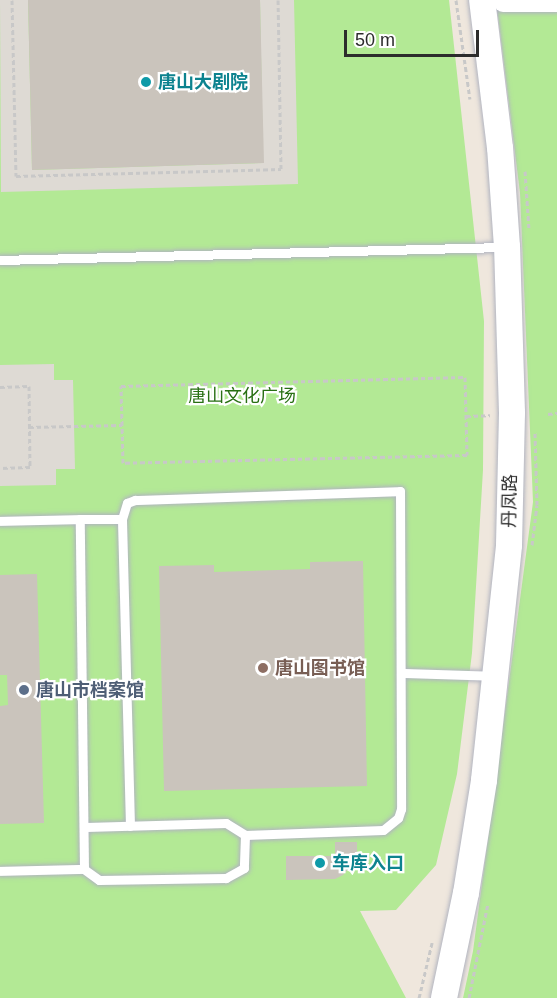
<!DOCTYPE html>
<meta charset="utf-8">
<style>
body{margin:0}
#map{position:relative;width:557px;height:998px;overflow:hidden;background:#efe7dd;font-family:Helvetica,"Noto Sans SC",sans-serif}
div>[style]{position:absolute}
.green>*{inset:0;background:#b3e995}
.plaza>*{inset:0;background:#dedad4}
.building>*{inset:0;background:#cac4bc}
.path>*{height:3px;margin-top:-1.5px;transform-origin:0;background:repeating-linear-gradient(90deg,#c8c8c8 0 4.5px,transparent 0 7.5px)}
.roads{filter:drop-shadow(0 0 2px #b1b4c0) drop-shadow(0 0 2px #b1b4c0)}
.lane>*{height:9px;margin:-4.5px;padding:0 4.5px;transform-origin:4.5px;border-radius:4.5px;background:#fff}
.street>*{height:18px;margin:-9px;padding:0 9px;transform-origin:9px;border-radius:9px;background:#fff}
.secondary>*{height:26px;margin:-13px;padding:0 13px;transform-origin:13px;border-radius:13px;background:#fff}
.dots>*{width:16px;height:16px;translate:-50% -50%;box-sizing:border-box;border:3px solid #fff;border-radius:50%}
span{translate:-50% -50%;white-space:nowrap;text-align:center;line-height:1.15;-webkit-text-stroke:4.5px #fff;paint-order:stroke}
.culture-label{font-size:18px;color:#0d838f;font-weight:700}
.left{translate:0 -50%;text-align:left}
.park-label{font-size:18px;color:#297014}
.street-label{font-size:18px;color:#2c2c2c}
.education-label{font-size:18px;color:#785e54;font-weight:700}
.service-label{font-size:18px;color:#4e5e75;font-weight:700}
.scale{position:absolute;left:344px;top:30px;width:135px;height:27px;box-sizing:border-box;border:3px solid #2c2c2c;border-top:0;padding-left:8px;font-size:18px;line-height:21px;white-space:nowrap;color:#2c2c2c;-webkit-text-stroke:4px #fff;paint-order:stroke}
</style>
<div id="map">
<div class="green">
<i style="clip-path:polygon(0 0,449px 0,484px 321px,483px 470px,472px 653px,457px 774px,436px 865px,396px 910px,360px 911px,406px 998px,0 998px)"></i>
<i style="clip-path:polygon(496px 0,557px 0,557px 998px,463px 998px,473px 951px,533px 502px,520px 193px)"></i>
</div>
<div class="plaza">
<i style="clip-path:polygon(0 0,28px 0,32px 170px,263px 163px,260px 0,294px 0,298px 184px,1px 192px)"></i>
<i style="clip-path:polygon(54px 364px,54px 380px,73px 380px,75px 469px,56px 469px,56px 485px,0 486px,0 365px)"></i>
</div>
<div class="building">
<i style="clip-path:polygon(28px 0,260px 0,264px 163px,32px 170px)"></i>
<i style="clip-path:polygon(363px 561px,367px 786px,164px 791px,159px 566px,214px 565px,214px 572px,310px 569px,310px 562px)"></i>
<i style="clip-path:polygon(37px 574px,44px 823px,0 824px,0 706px,8px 705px,7px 675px,0 675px,0 575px)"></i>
<i style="clip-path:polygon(335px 842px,357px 842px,357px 859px,343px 875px,335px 879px,286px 880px,286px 856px,335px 856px)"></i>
</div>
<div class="path">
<i style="left:12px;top:0;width:176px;rotate:88.7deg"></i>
<i style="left:16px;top:176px;width:265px;rotate:-1.5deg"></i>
<i style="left:281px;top:169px;width:169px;rotate:-91deg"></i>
<i style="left:456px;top:0;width:100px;rotate:82deg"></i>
<i style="left:525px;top:171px;width:59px;rotate:86.1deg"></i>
<i style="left:465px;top:377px;width:78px;rotate:88.5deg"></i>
<i style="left:467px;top:455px;width:344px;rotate:178.7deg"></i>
<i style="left:123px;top:463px;width:77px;rotate:-91.5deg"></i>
<i style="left:121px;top:386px;width:344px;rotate:-1.5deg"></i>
<i style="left:0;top:387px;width:29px;rotate:-2deg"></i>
<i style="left:29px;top:386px;width:81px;rotate:89.3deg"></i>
<i style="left:30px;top:467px;width:30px;rotate:178deg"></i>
<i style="left:548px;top:414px;width:9px;rotate:-6deg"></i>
<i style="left:466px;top:416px;width:24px;rotate:-2deg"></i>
<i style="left:29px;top:427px;width:93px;rotate:-1.2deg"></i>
<i style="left:532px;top:545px;width:40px;rotate:-82.9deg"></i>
<i style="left:537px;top:505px;width:73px;rotate:-91.6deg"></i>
<i style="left:419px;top:998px;width:57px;rotate:-76.7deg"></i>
<i style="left:469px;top:998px;width:97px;rotate:-78.7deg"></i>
</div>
<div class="roads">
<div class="lane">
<i style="left:0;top:260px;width:504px;rotate:-1.48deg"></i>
<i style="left:0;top:521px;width:80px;rotate:-1.4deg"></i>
<i style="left:401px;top:673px;width:94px;rotate:1.8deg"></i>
<i style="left:130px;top:826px;width:307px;rotate:-91.5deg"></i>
<i style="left:122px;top:519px;width:17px;rotate:-73deg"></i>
<i style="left:127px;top:503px;width:9px;rotate:-21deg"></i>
<i style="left:135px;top:500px;width:265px;rotate:-1.9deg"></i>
<i style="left:400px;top:491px;width:318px;rotate:89.8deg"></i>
<i style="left:401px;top:809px;width:9px;rotate:108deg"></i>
<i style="left:398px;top:818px;width:19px;rotate:141deg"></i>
<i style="left:383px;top:830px;width:138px;rotate:177.9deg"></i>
<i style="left:86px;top:827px;width:140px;rotate:-1.6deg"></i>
<i style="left:226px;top:823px;width:22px;rotate:32deg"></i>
<i style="left:245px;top:835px;width:33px;rotate:92deg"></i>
<i style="left:244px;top:868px;width:21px;rotate:151deg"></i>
<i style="left:226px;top:878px;width:127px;rotate:179.1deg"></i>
<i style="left:99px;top:880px;width:19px;rotate:-144deg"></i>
<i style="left:84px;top:869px;width:350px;rotate:-90.7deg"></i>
<i style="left:80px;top:519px;width:42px"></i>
<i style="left:0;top:871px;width:84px;rotate:-1.4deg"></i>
</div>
<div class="street">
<i style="left:503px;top:3px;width:54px"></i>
</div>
<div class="secondary">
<i style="left:444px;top:998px;width:107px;rotate:-78.2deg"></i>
<i style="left:466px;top:893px;width:114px;rotate:-80.9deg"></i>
<i style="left:484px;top:780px;width:236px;rotate:-83.9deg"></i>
<i style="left:509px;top:545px;width:132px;rotate:-88.7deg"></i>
<i style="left:512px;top:413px;width:166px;rotate:-91.7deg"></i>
<i style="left:507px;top:247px;width:99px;rotate:-94deg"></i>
<i style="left:500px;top:148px;width:149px;rotate:-96.9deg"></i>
</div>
</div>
<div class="dots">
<i style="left:146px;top:82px;background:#0f9aa8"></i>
<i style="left:263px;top:668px;background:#8d6e63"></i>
<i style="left:24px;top:690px;background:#5c6f8a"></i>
<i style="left:320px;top:863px;background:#0f9aa8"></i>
</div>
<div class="culture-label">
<span class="left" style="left:158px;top:82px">唐山大剧院</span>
<span class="left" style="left:332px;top:863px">车库入口</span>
</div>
<div class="park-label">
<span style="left:242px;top:396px">唐山文化广场</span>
</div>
<div class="street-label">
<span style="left:510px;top:501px;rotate:-89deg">丹凤路</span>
</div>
<div class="education-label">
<span class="left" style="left:275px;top:668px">唐山图书馆</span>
</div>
<div class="service-label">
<span class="left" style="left:36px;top:690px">唐山市档案馆</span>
</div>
<div class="scale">50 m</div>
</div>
